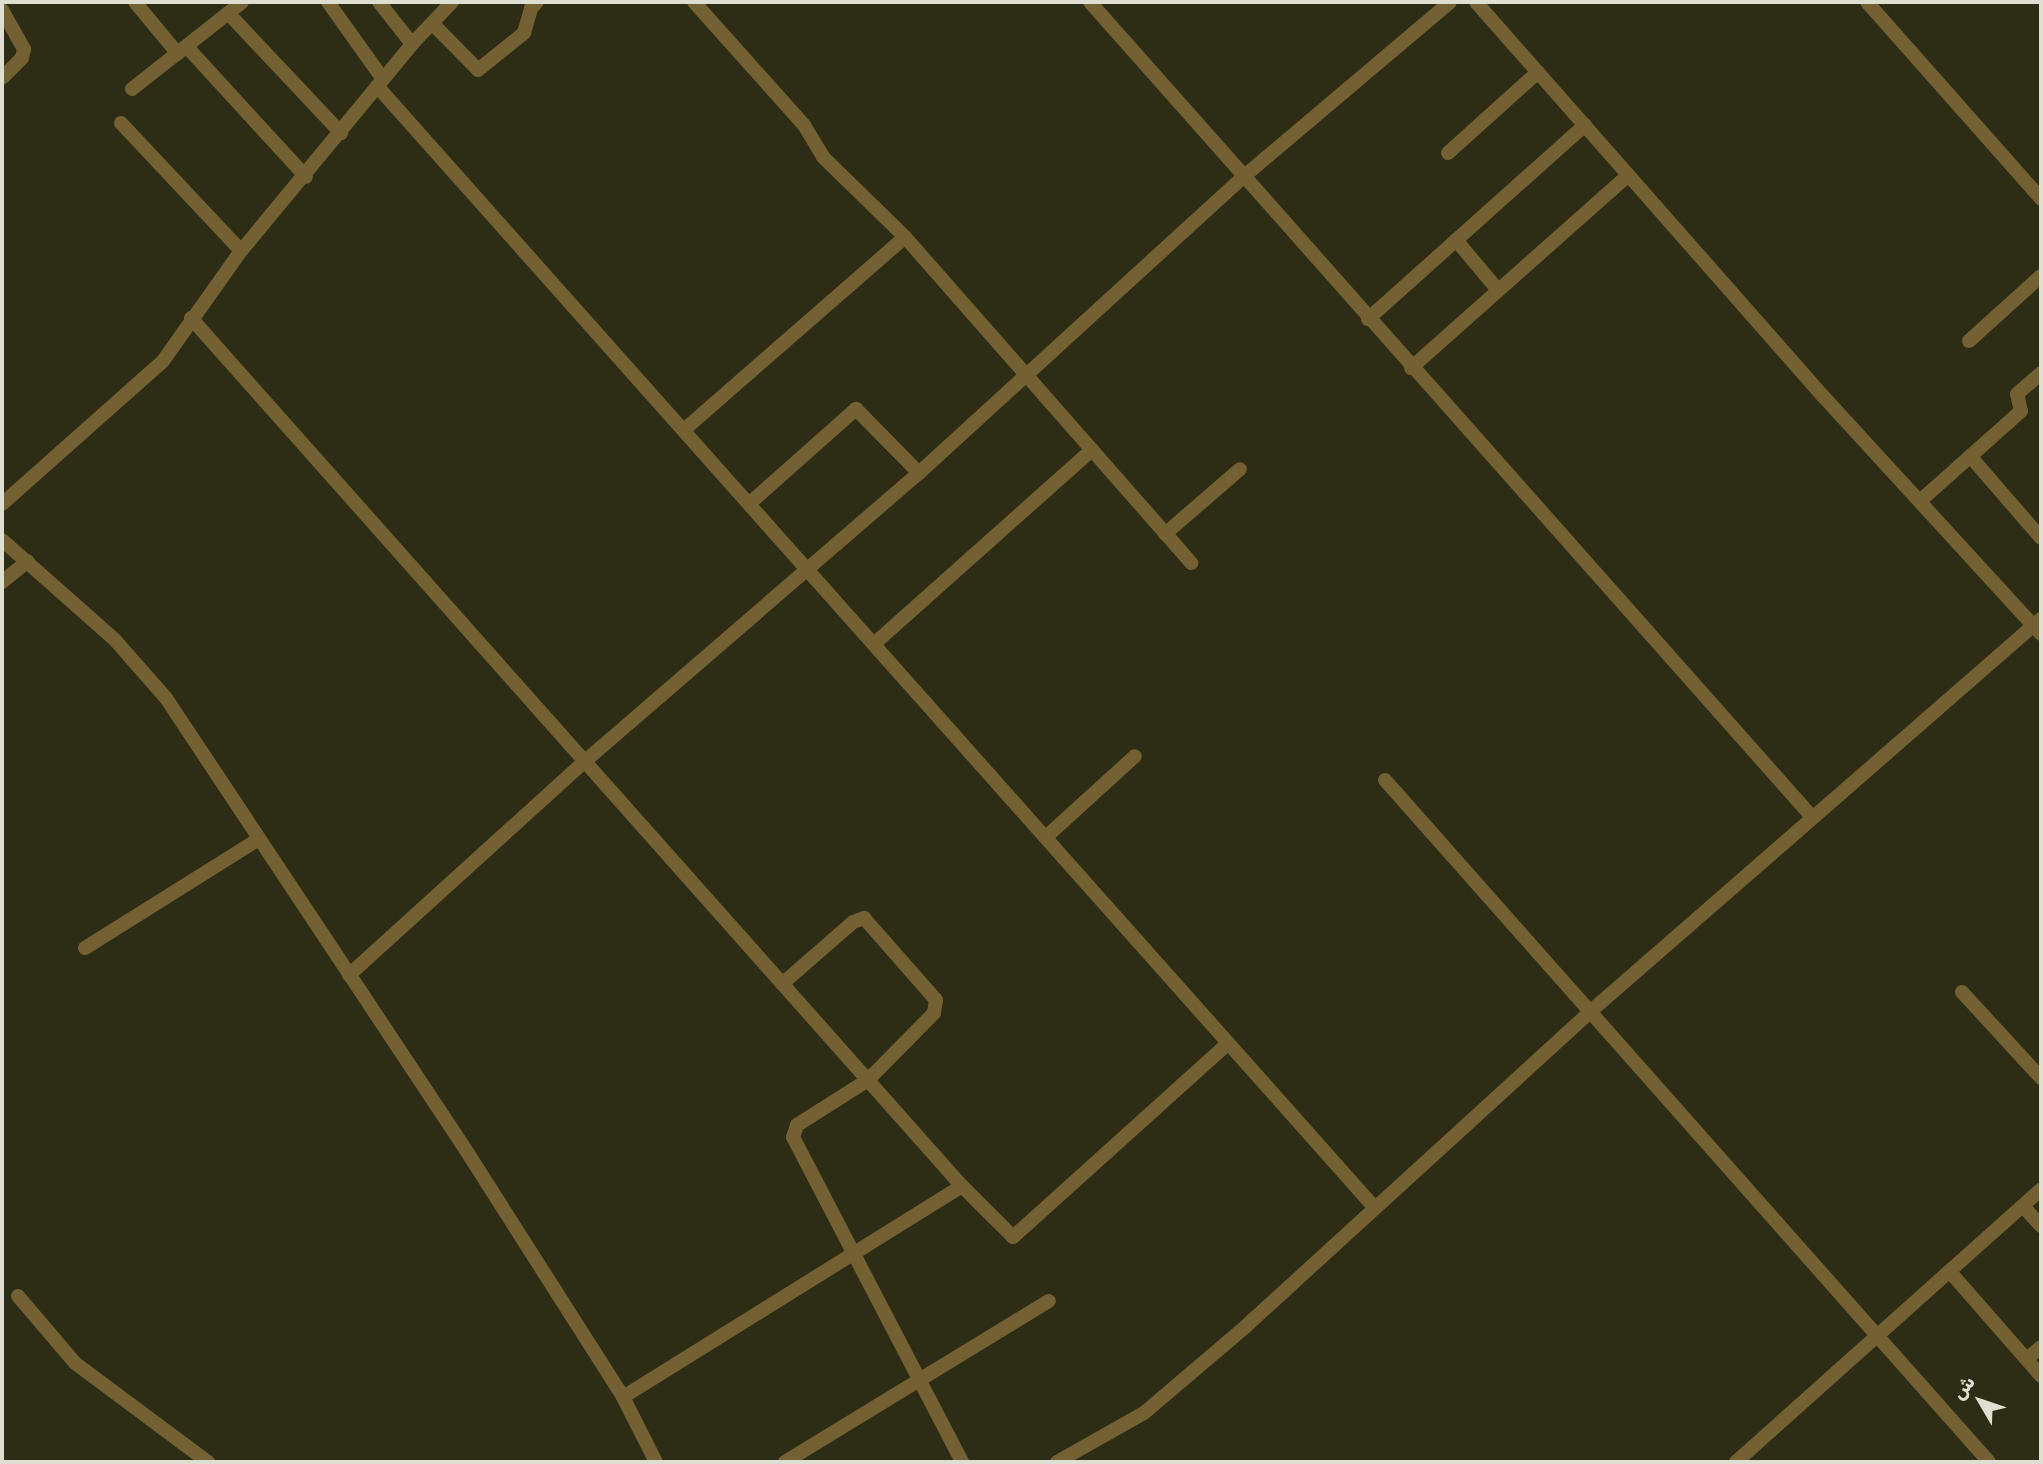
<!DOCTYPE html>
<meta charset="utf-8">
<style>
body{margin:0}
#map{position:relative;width:2043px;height:1464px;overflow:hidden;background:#2d2c15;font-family:Rubik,"Noto Sans Arabic",sans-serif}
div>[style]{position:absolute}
.minor>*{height:14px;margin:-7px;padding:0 7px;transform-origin:7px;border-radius:7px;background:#746133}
span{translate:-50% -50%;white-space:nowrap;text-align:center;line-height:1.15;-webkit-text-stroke:5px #2d2c15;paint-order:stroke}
.frame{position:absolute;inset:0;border:4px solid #dfdfd1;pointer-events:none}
.north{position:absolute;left:1945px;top:1366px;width:70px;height:70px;-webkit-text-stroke:5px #2d2c15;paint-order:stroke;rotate:309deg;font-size:19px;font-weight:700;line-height:28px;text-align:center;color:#dfdfd1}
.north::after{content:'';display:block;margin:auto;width:24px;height:32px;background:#dfdfd1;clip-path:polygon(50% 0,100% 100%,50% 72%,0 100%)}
</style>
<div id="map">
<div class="minor">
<i style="left:135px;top:2px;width:67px;rotate:50.4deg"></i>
<i style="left:328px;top:2px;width:95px;rotate:54.5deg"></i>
<i style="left:379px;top:2px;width:53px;rotate:51.8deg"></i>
<i style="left:694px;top:2px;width:165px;rotate:48.2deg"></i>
<i style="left:804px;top:125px;width:37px;rotate:59deg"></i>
<i style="left:823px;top:157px;width:115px;rotate:44.3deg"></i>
<i style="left:905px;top:237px;width:434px;rotate:48.7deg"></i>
<i style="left:1090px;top:2px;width:1089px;rotate:48.46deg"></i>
<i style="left:1476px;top:2px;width:524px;rotate:48.64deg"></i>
<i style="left:1822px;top:395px;width:324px;rotate:47.5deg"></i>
<i style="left:1867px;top:2px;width:263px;rotate:48.5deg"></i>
<i style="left:2px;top:10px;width:45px;rotate:60.6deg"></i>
<i style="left:24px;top:49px;width:9px;rotate:103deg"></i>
<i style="left:22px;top:58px;width:28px;rotate:135deg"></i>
<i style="left:228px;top:13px;width:165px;rotate:46.7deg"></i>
<i style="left:433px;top:24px;width:64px;rotate:45.6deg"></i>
<i style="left:478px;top:70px;width:59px;rotate:-38.8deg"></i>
<i style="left:524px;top:33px;width:26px;rotate:-74deg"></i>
<i style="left:531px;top:8px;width:8px;rotate:-45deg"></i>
<i style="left:187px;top:47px;width:176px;rotate:47.5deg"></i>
<i style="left:377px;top:86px;width:1502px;rotate:48.35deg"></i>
<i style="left:132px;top:89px;width:140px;rotate:-38.3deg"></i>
<i style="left:121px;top:123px;width:175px;rotate:46.8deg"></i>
<i style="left:1448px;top:153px;width:121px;rotate:-42deg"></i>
<i style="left:1456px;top:240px;width:65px;rotate:50deg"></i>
<i style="left:191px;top:318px;width:1161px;rotate:48.39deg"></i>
<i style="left:962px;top:1186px;width:399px;rotate:148.1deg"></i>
<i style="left:1368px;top:319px;width:291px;rotate:-41.8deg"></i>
<i style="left:1969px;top:341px;width:97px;rotate:-42.1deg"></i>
<i style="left:1411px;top:368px;width:290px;rotate:-41.6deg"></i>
<i style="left:685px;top:429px;width:292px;rotate:-41.1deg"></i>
<i style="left:1970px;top:456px;width:108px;rotate:49.1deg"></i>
<i style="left:1920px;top:501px;width:135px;rotate:-41.7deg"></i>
<i style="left:2021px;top:411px;width:17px;rotate:-103deg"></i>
<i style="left:2017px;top:394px;width:32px;rotate:-41deg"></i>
<i style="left:750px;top:503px;width:142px;rotate:-41.6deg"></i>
<i style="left:856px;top:409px;width:90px;rotate:45.5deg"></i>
<i style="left:2px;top:504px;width:215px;rotate:-41.6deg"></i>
<i style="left:163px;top:361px;width:135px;rotate:-54.7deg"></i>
<i style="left:241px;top:251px;width:268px;rotate:-50.4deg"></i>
<i style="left:412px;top:44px;width:58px;rotate:-46.4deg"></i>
<i style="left:1165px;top:534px;width:99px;rotate:-40.9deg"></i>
<i style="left:2px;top:540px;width:151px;rotate:41.5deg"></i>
<i style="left:115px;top:640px;width:77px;rotate:48.7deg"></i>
<i style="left:166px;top:698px;width:535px;rotate:56.43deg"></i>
<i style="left:462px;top:1144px;width:300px;rotate:57.5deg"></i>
<i style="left:623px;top:1397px;width:73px;rotate:63.1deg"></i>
<i style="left:2px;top:582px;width:33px;rotate:-39deg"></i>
<i style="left:874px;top:644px;width:292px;rotate:-41.7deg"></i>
<i style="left:1385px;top:780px;width:911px;rotate:48.47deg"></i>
<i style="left:1046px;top:837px;width:120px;rotate:-42.3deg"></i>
<i style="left:85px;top:948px;width:205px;rotate:-32.1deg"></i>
<i style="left:349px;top:975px;width:317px;rotate:-42.2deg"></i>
<i style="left:584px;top:762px;width:442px;rotate:-40.8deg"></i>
<i style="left:919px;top:473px;width:437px;rotate:-42.4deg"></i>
<i style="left:1242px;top:178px;width:272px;rotate:-40.2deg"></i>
<i style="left:782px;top:984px;width:94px;rotate:-41.1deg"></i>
<i style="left:853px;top:922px;width:12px;rotate:-20deg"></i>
<i style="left:864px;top:918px;width:109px;rotate:48.7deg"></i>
<i style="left:936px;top:1000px;width:13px;rotate:99deg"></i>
<i style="left:934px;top:1013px;width:94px;rotate:134.6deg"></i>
<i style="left:868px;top:1080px;width:84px;rotate:147.6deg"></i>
<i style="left:797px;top:1125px;width:13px;rotate:108deg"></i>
<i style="left:793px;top:1137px;width:366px;rotate:62.5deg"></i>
<i style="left:1962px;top:992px;width:117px;rotate:47.4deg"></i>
<i style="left:962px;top:1186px;width:72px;rotate:45deg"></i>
<i style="left:1013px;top:1237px;width:288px;rotate:-42deg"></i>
<i style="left:2023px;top:1206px;width:27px;rotate:48deg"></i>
<i style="left:1950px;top:1272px;width:138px;rotate:48.8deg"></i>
<i style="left:18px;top:1296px;width:88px;rotate:49.6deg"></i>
<i style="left:75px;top:1363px;width:166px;rotate:36.7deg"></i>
<i style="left:2027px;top:1359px;width:18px;rotate:-41deg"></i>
<i style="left:785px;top:1462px;width:309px;rotate:-31.4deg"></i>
<i style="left:1057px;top:1462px;width:100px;rotate:-29.4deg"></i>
<i style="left:1144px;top:1413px;width:133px;rotate:-40.4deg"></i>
<i style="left:1245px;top:1327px;width:469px;rotate:-42.4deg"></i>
<i style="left:1591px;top:1011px;width:597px;rotate:-41.06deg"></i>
<i style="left:1736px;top:1462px;width:409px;rotate:-41.8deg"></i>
</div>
<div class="frame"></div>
<div class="north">ش</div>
</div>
